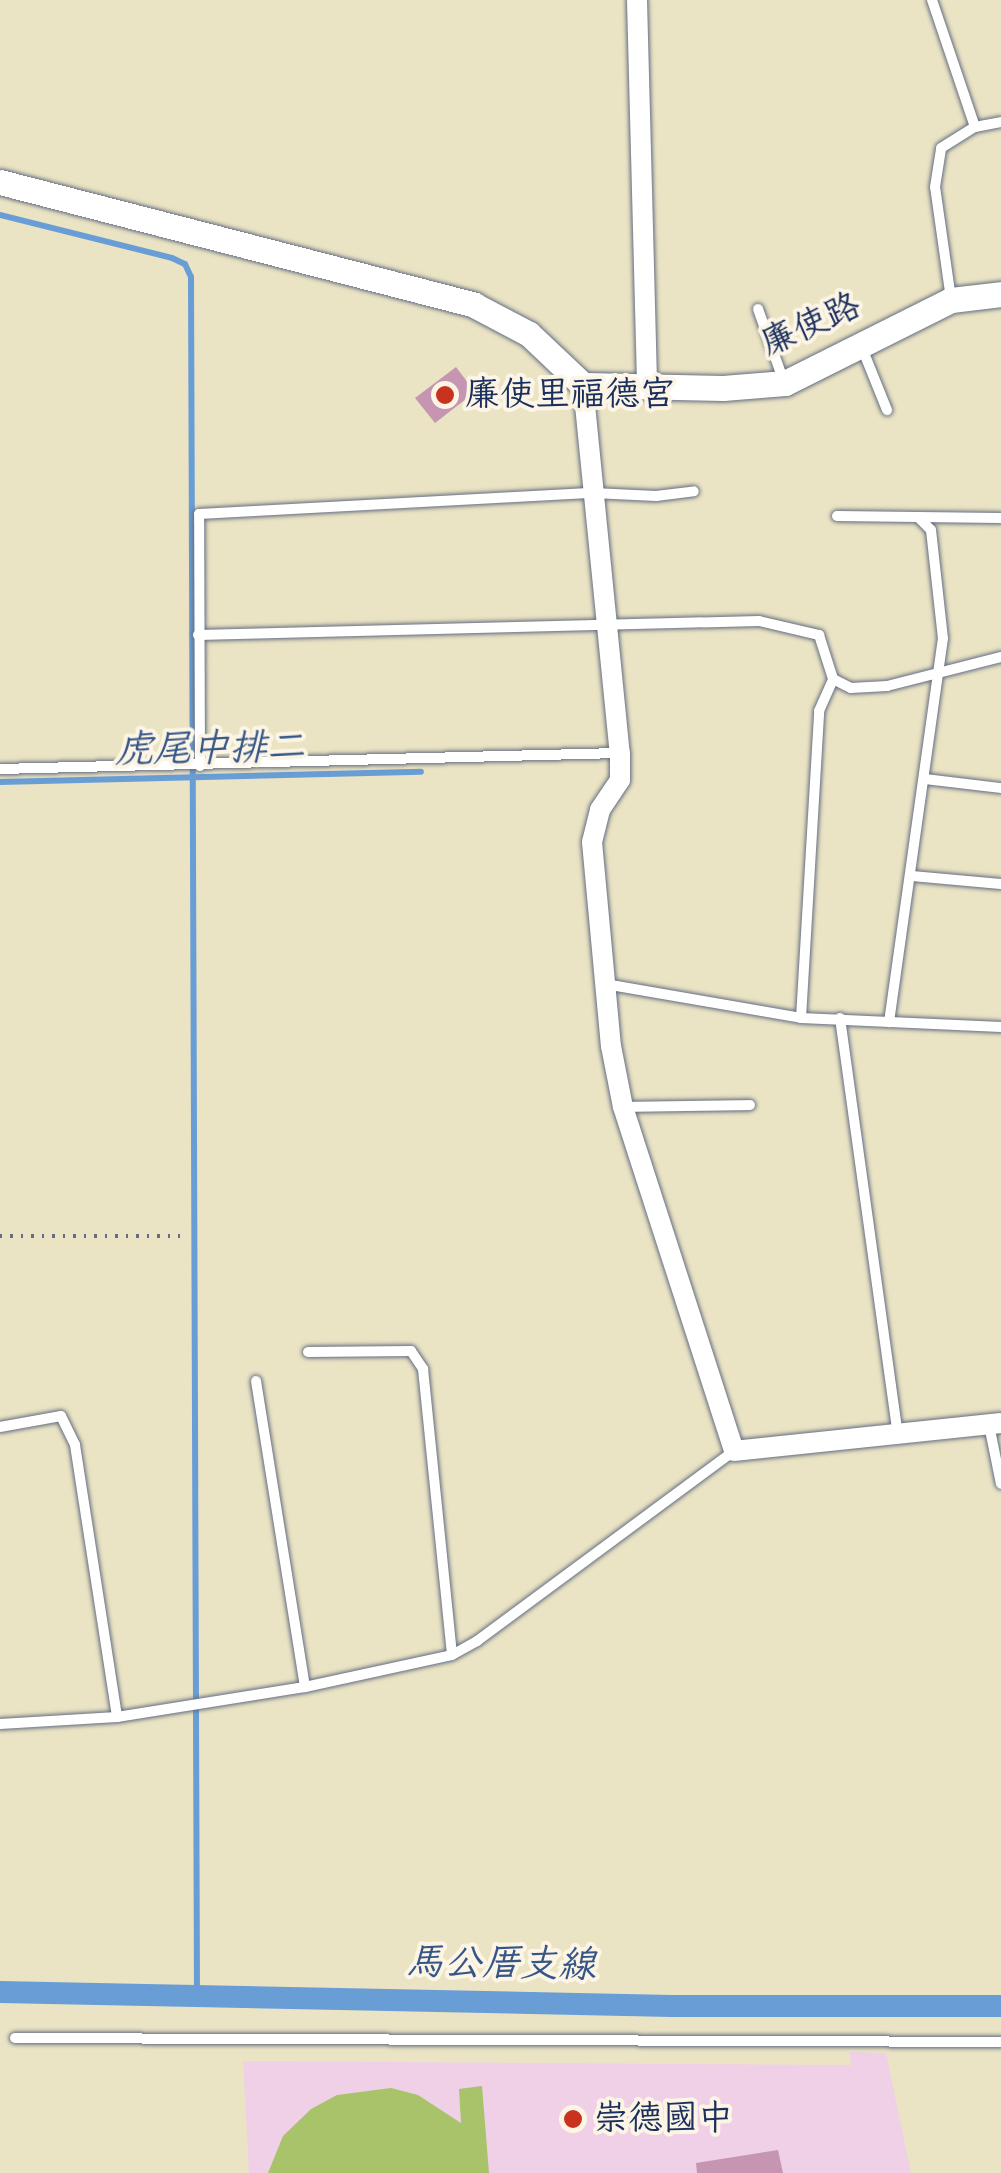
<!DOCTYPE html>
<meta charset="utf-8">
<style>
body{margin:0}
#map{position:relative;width:1001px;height:2173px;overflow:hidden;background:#ebe4c4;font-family:"Balsamiq Sans","LXGW WenKai TC",sans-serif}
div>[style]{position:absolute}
.built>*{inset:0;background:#efd0e6}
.green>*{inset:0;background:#a9c36a}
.stream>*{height:6px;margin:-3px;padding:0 3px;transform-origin:3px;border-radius:3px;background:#699dd5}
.canal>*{height:22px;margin:-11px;padding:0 11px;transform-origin:11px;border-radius:11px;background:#699dd5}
.building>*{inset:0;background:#c595b1}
.path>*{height:4px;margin-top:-2px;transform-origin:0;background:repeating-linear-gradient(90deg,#646e82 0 2.5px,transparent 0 10.5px)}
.roads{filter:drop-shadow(0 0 2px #646e82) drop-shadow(0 0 2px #646e82)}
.service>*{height:10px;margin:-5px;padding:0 5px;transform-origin:5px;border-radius:5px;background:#fff}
.minor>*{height:20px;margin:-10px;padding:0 10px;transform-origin:10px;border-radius:10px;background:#fff}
.tertiary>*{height:25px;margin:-12.5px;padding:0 12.5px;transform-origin:12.5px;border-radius:12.5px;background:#fff}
.dots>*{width:28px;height:28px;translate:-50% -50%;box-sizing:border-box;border:5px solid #fcf5e5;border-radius:50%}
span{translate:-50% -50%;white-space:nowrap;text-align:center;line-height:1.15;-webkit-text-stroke:8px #fcf5e5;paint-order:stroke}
.street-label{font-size:35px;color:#1b2f5e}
.poi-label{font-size:35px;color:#1b2f5e}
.left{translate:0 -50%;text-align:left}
.water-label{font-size:38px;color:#365688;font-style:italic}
</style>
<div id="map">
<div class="built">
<i style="clip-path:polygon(849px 2052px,886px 2053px,911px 2173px,249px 2173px,243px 2061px,851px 2065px)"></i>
</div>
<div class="green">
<i style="clip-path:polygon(482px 2086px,489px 2173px,268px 2173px,283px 2136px,311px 2109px,337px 2095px,391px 2088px,418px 2095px,461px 2123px,459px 2089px)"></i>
</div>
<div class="stream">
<i style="left:0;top:215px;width:177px;rotate:14deg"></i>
<i style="left:172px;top:258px;width:14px;rotate:25deg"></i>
<i style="left:185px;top:264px;width:14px;rotate:65deg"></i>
<i style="left:191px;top:277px;width:1719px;rotate:89.8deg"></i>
<i style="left:0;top:782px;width:421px;rotate:-1.4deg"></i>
</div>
<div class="canal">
<i style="left:0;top:1992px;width:672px;rotate:1.19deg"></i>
<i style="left:672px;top:2006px;width:329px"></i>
</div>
<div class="building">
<i style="clip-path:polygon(456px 367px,475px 392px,435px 423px,415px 398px)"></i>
<i style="clip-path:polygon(778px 2150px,783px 2173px,697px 2173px,696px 2163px)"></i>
</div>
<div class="path">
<i style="left:0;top:1236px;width:180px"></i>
</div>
<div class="roads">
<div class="service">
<i style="left:932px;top:0;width:134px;rotate:71.3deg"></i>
<i style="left:951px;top:299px;width:113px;rotate:-98.1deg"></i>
<i style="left:935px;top:187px;width:39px;rotate:-81deg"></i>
<i style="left:941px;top:148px;width:40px;rotate:-32deg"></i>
<i style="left:975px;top:127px;width:26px;rotate:-11deg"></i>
<i style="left:758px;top:309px;width:77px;rotate:70.4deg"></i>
<i style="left:862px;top:348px;width:67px;rotate:68deg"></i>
<i style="left:837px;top:516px;width:81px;rotate:0.7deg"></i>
<i style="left:918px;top:517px;width:18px;rotate:45deg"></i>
<i style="left:931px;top:530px;width:109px;rotate:83.7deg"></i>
<i style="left:943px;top:638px;width:388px;rotate:98deg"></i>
<i style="left:918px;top:517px;width:83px;rotate:0.7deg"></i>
<i style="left:198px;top:635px;width:561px;rotate:-1.43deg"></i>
<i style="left:759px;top:621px;width:62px;rotate:13.1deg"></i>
<i style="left:819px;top:635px;width:46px;rotate:72.3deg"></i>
<i style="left:833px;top:679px;width:20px;rotate:27deg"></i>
<i style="left:851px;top:688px;width:36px;rotate:-3deg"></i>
<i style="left:887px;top:686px;width:118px;rotate:-14.3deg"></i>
<i style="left:200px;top:766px;width:252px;rotate:-90.2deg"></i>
<i style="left:199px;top:514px;width:395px;rotate:-3.1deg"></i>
<i style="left:593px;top:493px;width:63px;rotate:2.7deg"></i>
<i style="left:656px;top:496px;width:38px;rotate:-7deg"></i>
<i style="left:0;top:769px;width:620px;rotate:-1.48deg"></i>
<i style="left:925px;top:779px;width:77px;rotate:6.8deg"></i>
<i style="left:912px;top:876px;width:89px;rotate:5.1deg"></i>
<i style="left:605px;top:984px;width:199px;rotate:9.8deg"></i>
<i style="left:801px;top:1018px;width:200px;rotate:2.6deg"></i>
<i style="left:801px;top:1018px;width:308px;rotate:-86.6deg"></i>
<i style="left:819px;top:711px;width:35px;rotate:-66deg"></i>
<i style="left:840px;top:1018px;width:417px;rotate:82.1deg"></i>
<i style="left:624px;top:1107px;width:126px;rotate:-0.9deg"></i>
<i style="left:308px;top:1352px;width:103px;rotate:-0.6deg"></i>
<i style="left:411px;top:1351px;width:22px;rotate:56deg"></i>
<i style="left:423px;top:1369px;width:287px;rotate:84.2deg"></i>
<i style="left:256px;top:1381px;width:310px;rotate:80.9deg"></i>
<i style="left:989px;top:1425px;width:60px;rotate:78.5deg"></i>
<i style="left:0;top:1427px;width:62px;rotate:-10.2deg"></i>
<i style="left:61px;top:1416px;width:32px;rotate:64deg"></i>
<i style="left:75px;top:1445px;width:275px;rotate:81.2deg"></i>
<i style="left:0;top:1724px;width:117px;rotate:-3.4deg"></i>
<i style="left:117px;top:1717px;width:190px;rotate:-9.1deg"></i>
<i style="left:305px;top:1687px;width:150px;rotate:-12.3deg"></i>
<i style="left:452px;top:1655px;width:29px;rotate:-29deg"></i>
<i style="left:477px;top:1641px;width:320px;rotate:-36.5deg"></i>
<i style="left:15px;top:2038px;width:986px;rotate:0.23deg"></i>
</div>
<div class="minor">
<i style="left:637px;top:0;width:388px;rotate:88.5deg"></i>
<i style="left:583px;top:385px;width:370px;rotate:84.3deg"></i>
<i style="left:620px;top:753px;width:27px;rotate:90deg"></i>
<i style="left:620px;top:780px;width:36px;rotate:124deg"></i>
<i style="left:600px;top:810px;width:33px;rotate:104deg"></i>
<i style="left:592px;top:842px;width:205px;rotate:84.7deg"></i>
<i style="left:611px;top:1046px;width:62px;rotate:78.9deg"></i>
<i style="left:623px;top:1107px;width:361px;rotate:72.1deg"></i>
<i style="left:734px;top:1451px;width:268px;rotate:-6deg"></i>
</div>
<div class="tertiary">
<i style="left:0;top:182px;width:490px;rotate:14.5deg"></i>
<i style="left:474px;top:305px;width:62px;rotate:27.8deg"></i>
<i style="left:529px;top:334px;width:74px;rotate:43.4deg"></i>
<i style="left:583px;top:385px;width:140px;rotate:1.2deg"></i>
<i style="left:723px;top:388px;width:62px;rotate:-4.6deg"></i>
<i style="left:785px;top:383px;width:186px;rotate:-26.6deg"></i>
<i style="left:951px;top:300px;width:50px;rotate:-6.8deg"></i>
</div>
</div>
<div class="dots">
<i style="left:445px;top:395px;background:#c8321e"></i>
<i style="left:573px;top:2119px;background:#c8321e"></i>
</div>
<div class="street-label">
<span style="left:811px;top:325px;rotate:-24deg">廉使路</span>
</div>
<div class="poi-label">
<span class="left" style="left:465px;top:395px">廉使里福德宮</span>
<span class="left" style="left:593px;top:2119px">崇德國中</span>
</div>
<div class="water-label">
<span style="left:210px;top:749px;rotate:-1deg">虎尾中排二</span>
<span style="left:501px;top:1964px;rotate:1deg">馬公厝支線</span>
</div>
</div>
